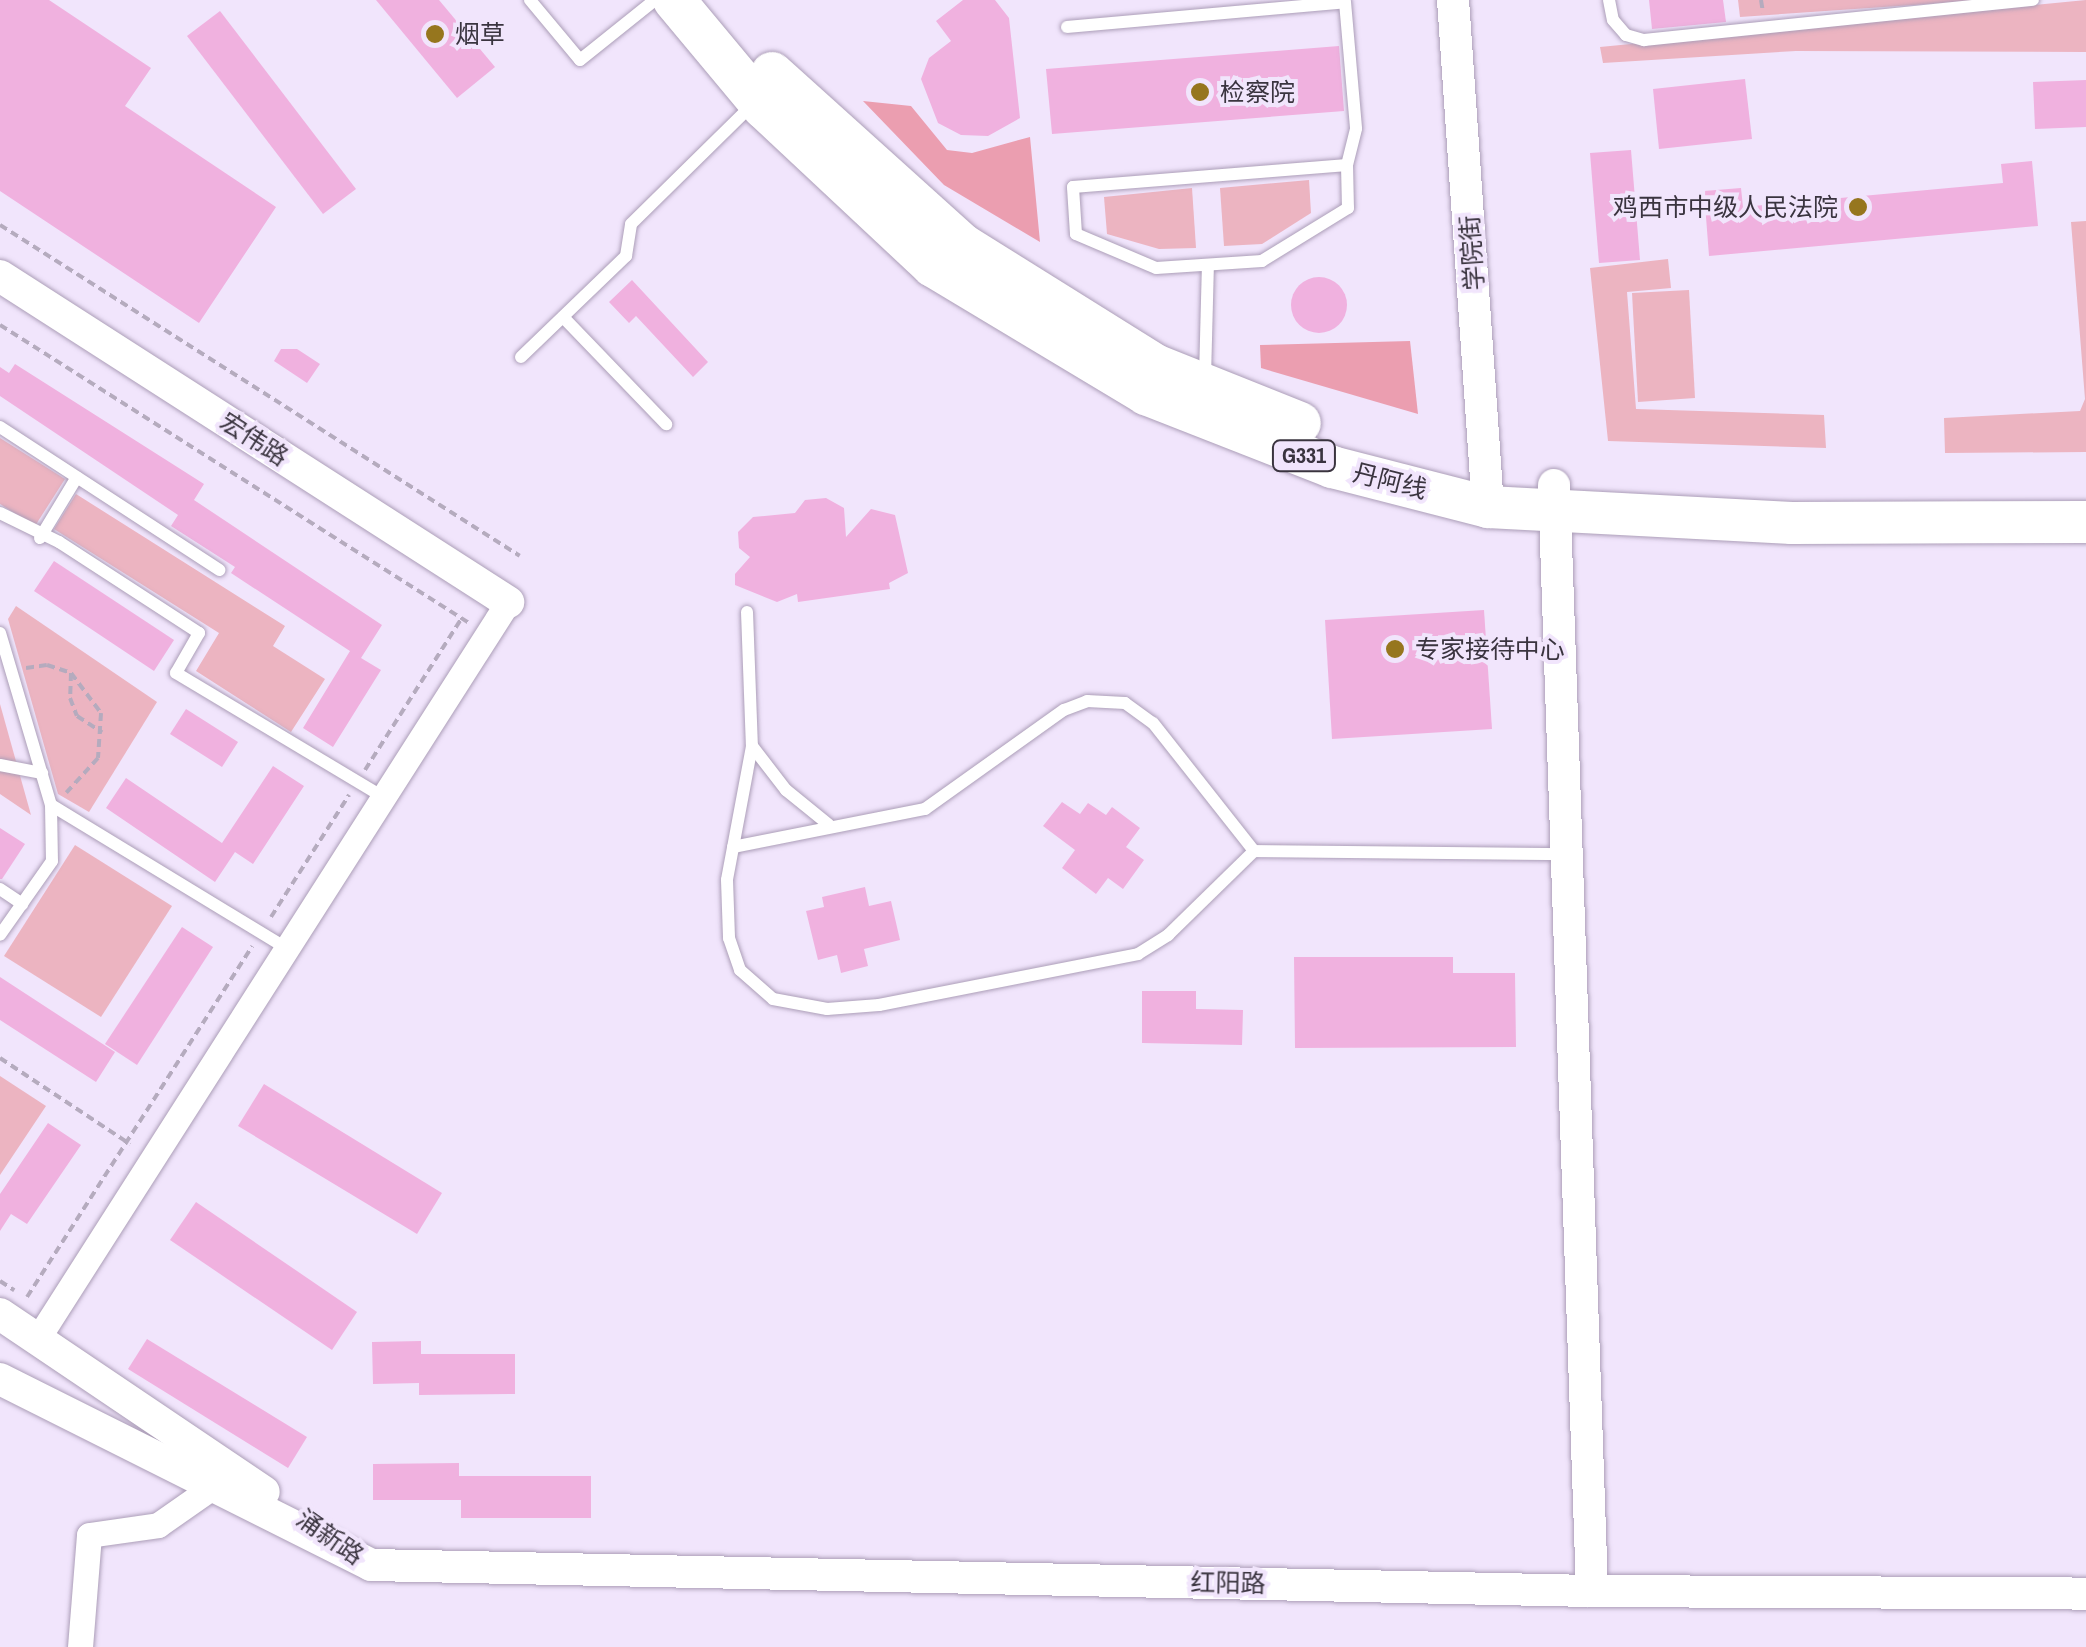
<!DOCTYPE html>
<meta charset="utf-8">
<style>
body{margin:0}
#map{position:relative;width:2086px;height:1647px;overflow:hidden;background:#f1e5fc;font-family:"Archivo Narrow","Noto Sans SC",sans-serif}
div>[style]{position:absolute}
.green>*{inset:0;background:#ecb4c1}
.forest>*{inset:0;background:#eb9eb0}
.building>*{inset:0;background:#f0b1df}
.round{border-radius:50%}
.path>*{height:4px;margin-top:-2px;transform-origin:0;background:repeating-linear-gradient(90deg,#b5abbe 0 8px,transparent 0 13px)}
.roads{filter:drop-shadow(0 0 2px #ac9eb8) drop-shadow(0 0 2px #ac9eb8)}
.service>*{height:12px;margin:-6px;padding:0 6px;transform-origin:6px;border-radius:6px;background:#fff}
.minor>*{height:25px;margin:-12.5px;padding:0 12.5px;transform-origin:12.5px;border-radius:12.5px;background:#fff}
.tertiary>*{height:32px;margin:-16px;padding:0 16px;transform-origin:16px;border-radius:16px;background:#fff}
.trunk>*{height:42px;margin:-21px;padding:0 21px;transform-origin:21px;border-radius:21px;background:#fff}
.dots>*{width:28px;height:28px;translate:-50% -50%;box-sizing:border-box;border:5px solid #f1e5fc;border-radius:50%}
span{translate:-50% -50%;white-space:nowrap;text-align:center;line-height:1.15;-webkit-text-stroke:8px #f1e5fc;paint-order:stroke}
.shield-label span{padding:2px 8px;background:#f1e5fc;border:2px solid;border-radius:8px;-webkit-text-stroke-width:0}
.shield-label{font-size:22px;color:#3a343f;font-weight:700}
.poi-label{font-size:25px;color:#3a343f}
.left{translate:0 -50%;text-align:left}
.right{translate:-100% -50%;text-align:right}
.street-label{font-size:25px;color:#3a343f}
</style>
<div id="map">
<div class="green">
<i style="clip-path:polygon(1738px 0,1986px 0,1740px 17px)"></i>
<i style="clip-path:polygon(2086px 0,2086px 52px,1796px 51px,1603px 63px,1600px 47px)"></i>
<i style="clip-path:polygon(1309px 180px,1311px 213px,1262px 244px,1224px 246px,1220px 188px)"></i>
<i style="clip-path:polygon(1192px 188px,1196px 248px,1159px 249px,1107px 234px,1104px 197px)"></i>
<i style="clip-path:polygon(2086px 221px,2086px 452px,1945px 453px,1944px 418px,2080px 411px,2085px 399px,2071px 222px)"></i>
<i style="clip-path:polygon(1668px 259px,1671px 288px,1627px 292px,1636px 409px,1824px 415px,1826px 448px,1608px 441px,1590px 268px)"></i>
<i style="clip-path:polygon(1689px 290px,1695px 398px,1638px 402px,1632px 293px)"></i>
<i style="clip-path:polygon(0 438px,65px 479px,35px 526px,0 504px)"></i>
<i style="clip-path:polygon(76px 494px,285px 626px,273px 646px,325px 679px,291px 732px,196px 671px,219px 633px,54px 529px)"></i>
<i style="clip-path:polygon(16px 606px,157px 702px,89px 812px,58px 794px,8px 619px)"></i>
<i style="clip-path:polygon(0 704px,31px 815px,0 794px)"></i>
<i style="clip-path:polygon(75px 845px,172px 906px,101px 1017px,4px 956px)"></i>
<i style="clip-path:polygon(0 1076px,46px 1106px,0 1175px)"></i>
</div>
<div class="forest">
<i style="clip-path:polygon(863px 101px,911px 106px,947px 150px,972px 153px,1030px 137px,1040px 242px,944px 185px)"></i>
<i style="clip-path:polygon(1410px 341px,1418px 414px,1261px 368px,1260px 345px)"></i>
</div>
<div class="building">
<i style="clip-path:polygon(0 0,49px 0,151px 68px,125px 106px,276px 207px,199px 323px,0 191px)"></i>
<i style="clip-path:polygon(376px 0,439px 0,495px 67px,457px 98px)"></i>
<i style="clip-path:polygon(963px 0,995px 0,1009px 18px,1020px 118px,988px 136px,961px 135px,938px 123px,921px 79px,929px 58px,951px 41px,936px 21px)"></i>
<i style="clip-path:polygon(1649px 0,1723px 0,1726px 22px,1652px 29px)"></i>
<i style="clip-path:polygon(220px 11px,356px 189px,323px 214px,187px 36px)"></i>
<i style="clip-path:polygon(1339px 46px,1344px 111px,1052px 134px,1046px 69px)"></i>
<i style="clip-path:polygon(1745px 79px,1752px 139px,1659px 149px,1653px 89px)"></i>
<i style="clip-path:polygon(2086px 80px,2086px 127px,2035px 129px,2033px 82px)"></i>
<i style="clip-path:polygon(1631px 150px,1640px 260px,1599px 263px,1590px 153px)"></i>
<i style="clip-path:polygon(2032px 161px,2038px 226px,1709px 256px,1704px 191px,1741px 188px,1743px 207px,2003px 183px,2001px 164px)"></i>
<i class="round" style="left:1291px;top:277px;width:56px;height:56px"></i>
<i style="clip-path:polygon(632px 280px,708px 362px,693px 377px,636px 316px,629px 323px,609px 302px)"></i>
<i style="clip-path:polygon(281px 349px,297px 349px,320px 364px,307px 383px,274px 361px)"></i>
<i style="clip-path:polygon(15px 364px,204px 484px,194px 500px,382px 625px,361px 658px,381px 670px,333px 747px,303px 728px,350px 651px,356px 655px,231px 573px,235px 567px,171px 526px,178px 515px,0 396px,0 367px,9px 373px)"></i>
<i style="clip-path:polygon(826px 498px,844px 508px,846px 537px,871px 509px,895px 515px,908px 573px,889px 583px,890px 589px,798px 602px,797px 594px,777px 602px,735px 585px,735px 574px,750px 557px,739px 548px,738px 532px,753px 517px,795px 513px,805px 500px)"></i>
<i style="clip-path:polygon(54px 561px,174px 640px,154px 671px,34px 591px)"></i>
<i style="clip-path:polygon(1484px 610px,1492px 729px,1332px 739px,1325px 620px)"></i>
<i style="clip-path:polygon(186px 709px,238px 742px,222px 767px,170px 734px)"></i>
<i style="clip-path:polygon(273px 766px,304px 786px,253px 864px,235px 852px,215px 882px,106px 808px,126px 778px,222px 843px)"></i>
<i style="clip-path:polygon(1062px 802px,1080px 814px,1088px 803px,1106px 815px,1112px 807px,1140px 828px,1126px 847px,1144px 860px,1123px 889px,1108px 878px,1096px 894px,1062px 868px,1075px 850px,1043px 826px)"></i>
<i style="clip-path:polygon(0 828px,25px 844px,2px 879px,0 879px)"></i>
<i style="clip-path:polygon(865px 887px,869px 906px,891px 901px,900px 940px,864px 949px,868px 966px,841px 973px,837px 955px,818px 960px,806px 911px,824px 907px,822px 897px)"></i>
<i style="clip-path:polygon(182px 927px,213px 947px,137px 1065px,105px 1044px)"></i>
<i style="clip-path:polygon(1294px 957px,1453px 957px,1453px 973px,1515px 973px,1516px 1047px,1295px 1048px)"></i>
<i style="clip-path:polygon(0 977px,115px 1052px,96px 1082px,0 1020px)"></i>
<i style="clip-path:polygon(1142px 991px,1196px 991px,1196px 1009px,1243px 1010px,1242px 1045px,1142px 1043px)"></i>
<i style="clip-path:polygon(264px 1084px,442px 1193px,417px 1234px,238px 1126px)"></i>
<i style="clip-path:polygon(48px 1123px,81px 1145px,27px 1224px,11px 1214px,0 1231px,0 1194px)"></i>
<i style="clip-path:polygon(196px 1202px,357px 1312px,332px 1350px,170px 1240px)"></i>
<i style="clip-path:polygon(147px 1339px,307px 1437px,288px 1468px,128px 1369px)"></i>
<i style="clip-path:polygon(421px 1341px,421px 1354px,515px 1354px,515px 1394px,419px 1395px,419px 1383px,373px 1384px,372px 1342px)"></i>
<i style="clip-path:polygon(459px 1463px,459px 1476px,591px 1476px,591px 1518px,461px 1518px,461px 1500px,373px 1500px,373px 1464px)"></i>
</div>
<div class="path">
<i style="left:1761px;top:0;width:13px;rotate:81deg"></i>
<i style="left:0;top:225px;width:616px;rotate:32.48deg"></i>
<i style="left:0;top:325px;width:556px;rotate:32.43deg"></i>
<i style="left:26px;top:668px;width:21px;rotate:-8deg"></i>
<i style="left:47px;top:665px;width:25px;rotate:18deg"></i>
<i style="left:71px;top:673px;width:50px;rotate:53.1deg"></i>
<i style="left:101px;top:713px;width:45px;rotate:93.8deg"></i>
<i style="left:98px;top:758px;width:47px;rotate:132.4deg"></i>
<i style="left:71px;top:673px;width:25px;rotate:92deg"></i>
<i style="left:70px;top:698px;width:19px;rotate:69deg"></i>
<i style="left:77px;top:716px;width:30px;rotate:33deg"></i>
<i style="left:365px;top:770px;width:180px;rotate:-57.5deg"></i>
<i style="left:271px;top:917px;width:145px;rotate:-57.4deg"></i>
<i style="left:0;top:1058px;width:156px;rotate:33.5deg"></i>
<i style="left:0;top:1281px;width:17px;rotate:33deg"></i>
<i style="left:27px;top:1297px;width:417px;rotate:-57.3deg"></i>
</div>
<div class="roads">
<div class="service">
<i style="left:530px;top:0;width:78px;rotate:50.2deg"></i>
<i style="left:580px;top:60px;width:96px;rotate:-38.7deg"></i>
<i style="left:1609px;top:0;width:20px;rotate:79deg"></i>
<i style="left:1613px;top:20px;width:20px;rotate:49deg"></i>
<i style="left:1626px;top:35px;width:19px;rotate:16deg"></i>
<i style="left:1644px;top:40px;width:391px;rotate:-5.9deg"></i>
<i style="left:1067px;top:27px;width:279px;rotate:-5.1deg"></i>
<i style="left:1345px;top:2px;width:127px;rotate:85deg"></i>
<i style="left:1356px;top:129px;width:37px;rotate:104deg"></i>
<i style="left:1347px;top:165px;width:43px;rotate:88.7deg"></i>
<i style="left:1348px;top:208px;width:101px;rotate:148.4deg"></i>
<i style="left:1262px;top:261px;width:106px;rotate:176.2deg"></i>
<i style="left:1156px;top:268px;width:87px;rotate:-157deg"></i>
<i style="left:1076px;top:234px;width:47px;rotate:-93.7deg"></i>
<i style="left:1073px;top:187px;width:275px;rotate:-4.6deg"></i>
<i style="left:563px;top:317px;width:149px;rotate:46.1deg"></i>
<i style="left:521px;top:357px;width:146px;rotate:-43.9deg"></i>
<i style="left:626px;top:256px;width:32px;rotate:-81deg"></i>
<i style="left:631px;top:224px;width:170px;rotate:-44.5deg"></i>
<i style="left:1205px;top:377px;width:111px;rotate:-88.5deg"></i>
<i style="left:0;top:427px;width:262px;rotate:33.1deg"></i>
<i style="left:0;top:513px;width:66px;rotate:26.2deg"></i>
<i style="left:59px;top:542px;width:167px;rotate:33deg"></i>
<i style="left:199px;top:633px;width:46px;rotate:119.9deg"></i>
<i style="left:176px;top:673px;width:241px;rotate:30.9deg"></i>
<i style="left:40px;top:538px;width:71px;rotate:-58.8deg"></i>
<i style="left:747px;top:612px;width:134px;rotate:87.9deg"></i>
<i style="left:752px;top:746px;width:136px;rotate:100.6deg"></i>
<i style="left:727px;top:880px;width:58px;rotate:88deg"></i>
<i style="left:729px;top:938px;width:34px;rotate:71deg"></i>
<i style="left:740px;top:970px;width:44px;rotate:41.3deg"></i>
<i style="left:773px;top:999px;width:55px;rotate:10.5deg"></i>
<i style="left:827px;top:1009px;width:52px;rotate:-4.4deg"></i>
<i style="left:879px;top:1005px;width:264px;rotate:-11.1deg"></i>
<i style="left:1138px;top:954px;width:36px;rotate:-32deg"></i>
<i style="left:1168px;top:935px;width:120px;rotate:-44.3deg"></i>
<i style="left:1254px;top:851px;width:310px;rotate:0.6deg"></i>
<i style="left:0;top:633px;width:179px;rotate:73.5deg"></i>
<i style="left:51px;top:805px;width:56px;rotate:89deg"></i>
<i style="left:52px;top:861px;width:90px;rotate:125.1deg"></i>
<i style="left:752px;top:746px;width:56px;rotate:52.3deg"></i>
<i style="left:786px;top:790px;width:55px;rotate:39.1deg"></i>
<i style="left:0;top:765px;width:43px;rotate:10.8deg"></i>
<i style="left:51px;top:805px;width:275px;rotate:31.3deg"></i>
<i style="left:733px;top:847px;width:196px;rotate:-11.2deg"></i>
<i style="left:925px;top:809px;width:171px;rotate:-35.5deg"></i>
<i style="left:1064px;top:710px;width:25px;rotate:-21deg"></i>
<i style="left:1087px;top:701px;width:38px;rotate:3deg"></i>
<i style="left:1125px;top:703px;width:34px;rotate:36deg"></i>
<i style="left:1153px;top:723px;width:163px;rotate:51.7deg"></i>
<i style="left:0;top:889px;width:27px;rotate:34deg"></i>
</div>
<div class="minor">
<i style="left:38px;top:1338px;width:873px;rotate:-57.44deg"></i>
<i style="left:80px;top:1647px;width:112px;rotate:-85.4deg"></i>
<i style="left:89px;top:1535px;width:70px;rotate:-8.2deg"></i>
<i style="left:158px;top:1525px;width:68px;rotate:-34.9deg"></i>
</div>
<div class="tertiary">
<i style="left:1453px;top:0;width:508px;rotate:86.05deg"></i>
<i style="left:0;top:276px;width:604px;rotate:32.69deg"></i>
<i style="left:1554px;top:485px;width:1107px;rotate:88.03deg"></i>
<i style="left:0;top:1314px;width:318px;rotate:34deg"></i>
<i style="left:0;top:1379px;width:415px;rotate:26.6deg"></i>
<i style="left:371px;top:1565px;width:1221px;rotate:1.22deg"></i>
<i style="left:1592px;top:1591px;width:494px;rotate:0.3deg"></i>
</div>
<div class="trunk">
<i style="left:674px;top:0;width:141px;rotate:50.2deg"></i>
<i style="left:764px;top:108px;width:231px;rotate:43.1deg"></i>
<i style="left:933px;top:266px;width:249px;rotate:31deg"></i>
<i style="left:1146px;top:394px;width:200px;rotate:21.4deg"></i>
<i style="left:1332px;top:467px;width:161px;rotate:14.4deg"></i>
<i style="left:1488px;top:507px;width:304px;rotate:3deg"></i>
<i style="left:1792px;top:523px;width:294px;rotate:-0.2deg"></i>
<i style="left:772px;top:73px;width:257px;rotate:42deg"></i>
<i style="left:963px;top:245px;width:226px;rotate:32deg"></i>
<i style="left:1155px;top:365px;width:156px;rotate:21.8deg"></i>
</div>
</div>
<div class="dots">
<i style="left:435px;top:34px;background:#96761e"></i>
<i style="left:1200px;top:92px;background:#96761e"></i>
<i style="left:1858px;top:207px;background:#96761e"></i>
<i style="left:1395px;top:649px;background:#96761e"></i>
</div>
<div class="shield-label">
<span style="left:1304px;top:456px">G331</span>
</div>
<div class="poi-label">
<span class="left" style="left:455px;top:34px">烟草</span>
<span class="left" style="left:1220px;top:92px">检察院</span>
<span class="right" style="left:1838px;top:207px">鸡西市中级人民法院</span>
<span class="left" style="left:1415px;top:649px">专家接待中心</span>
</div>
<div class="street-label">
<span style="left:1472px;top:253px;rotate:-94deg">学院街</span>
<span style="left:254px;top:439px;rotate:33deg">宏伟路</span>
<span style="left:1390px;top:481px;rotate:14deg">丹阿线</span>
<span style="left:330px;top:1537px;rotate:35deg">涌新路</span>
<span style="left:1228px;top:1583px;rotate:1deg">红阳路</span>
</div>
</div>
